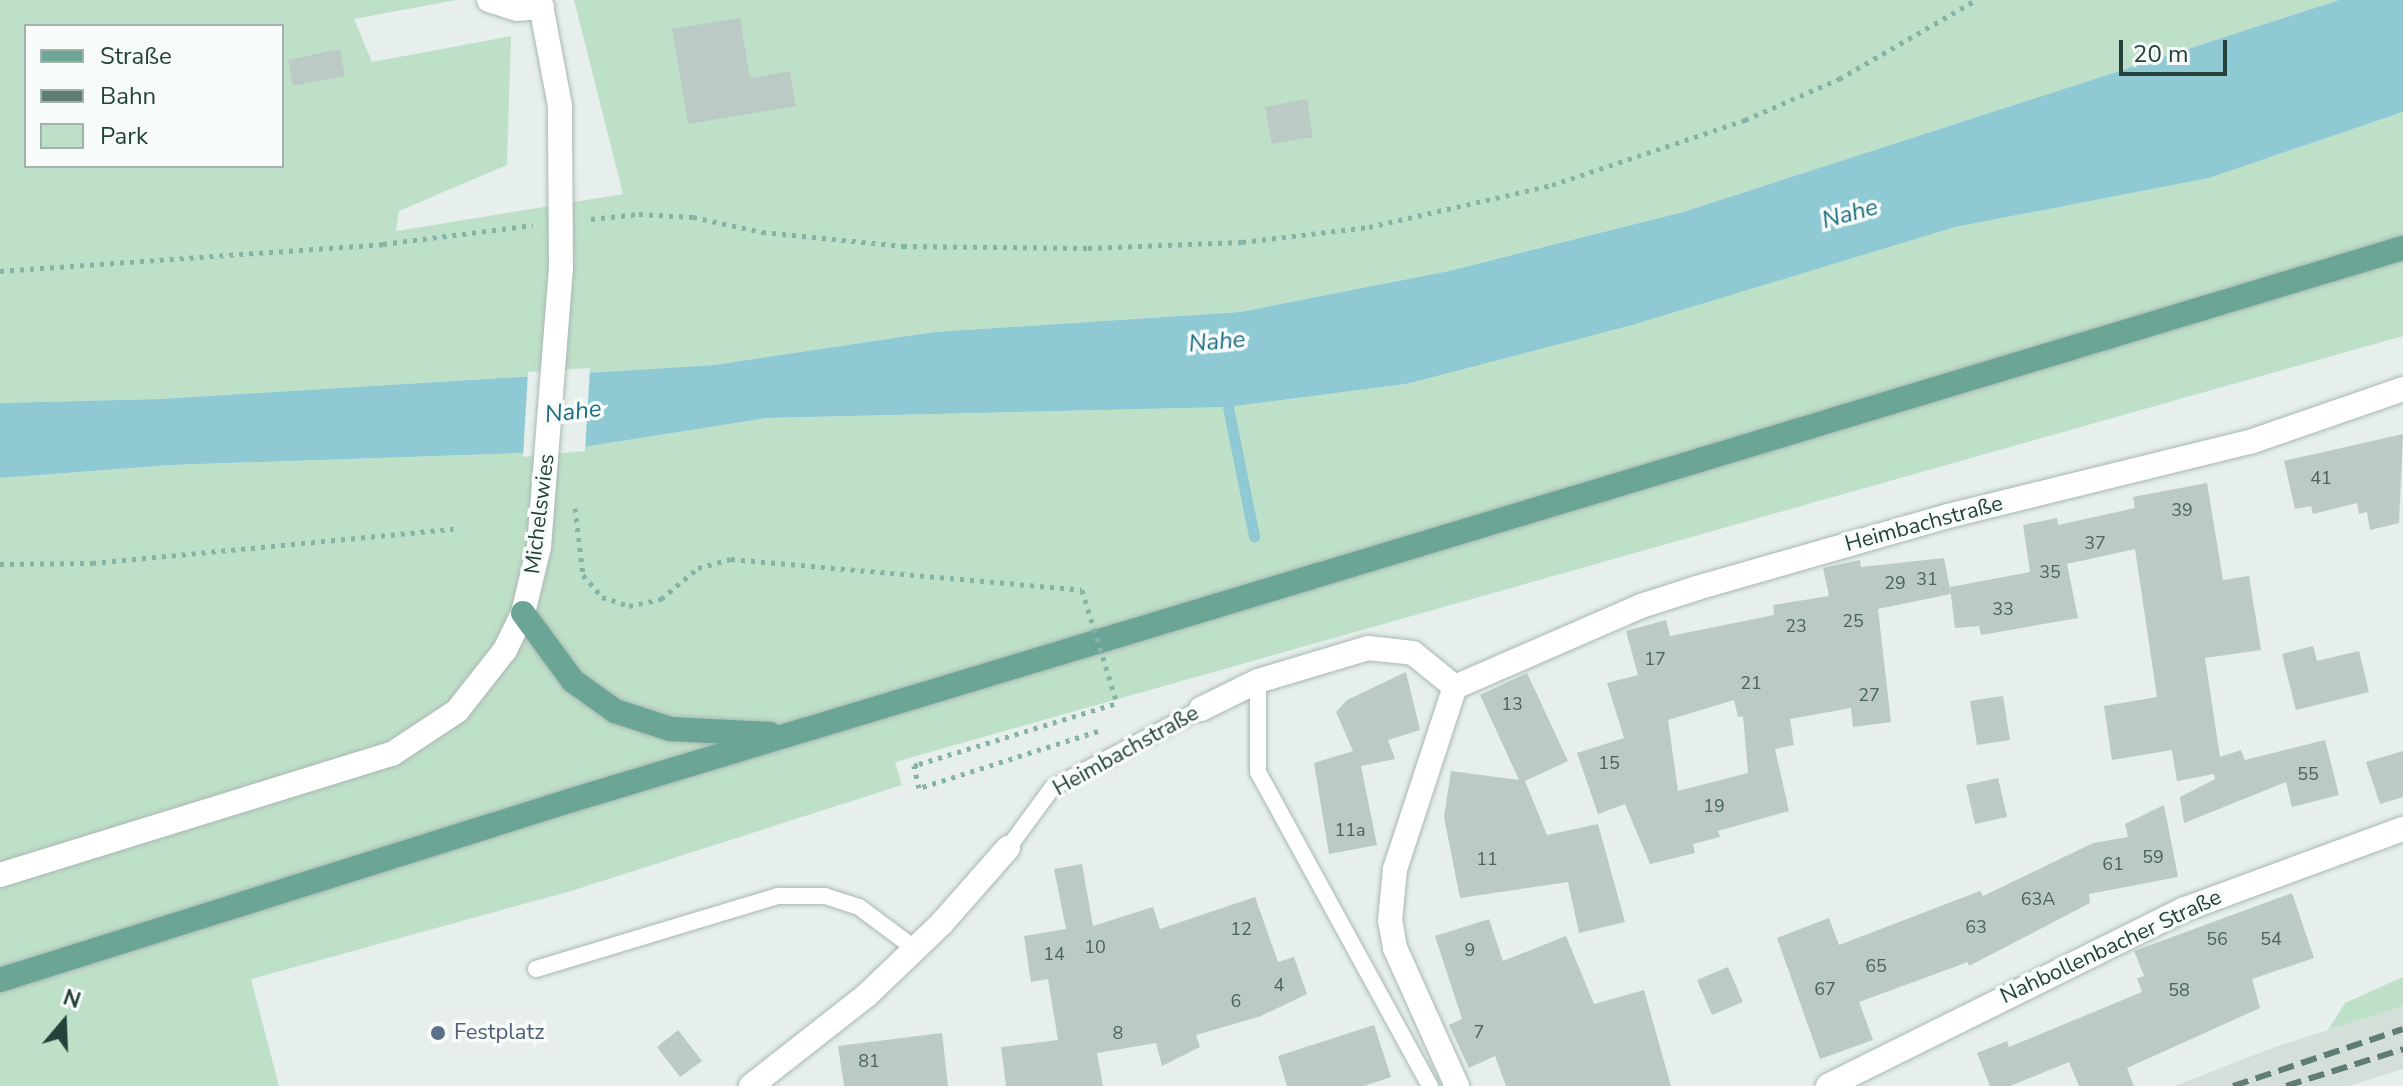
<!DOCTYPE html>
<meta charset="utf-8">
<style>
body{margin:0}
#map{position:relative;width:2403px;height:1086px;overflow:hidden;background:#e6efeb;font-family:"Nunito Sans",sans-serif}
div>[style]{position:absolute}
.built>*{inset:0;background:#d4dfda}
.green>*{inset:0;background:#bfe0c8}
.water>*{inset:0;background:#8ec9d4}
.pier>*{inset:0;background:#e6efeb}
.stream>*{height:11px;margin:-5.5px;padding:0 5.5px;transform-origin:5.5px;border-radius:5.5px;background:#8ec9d4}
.building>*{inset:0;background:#bbcac4}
.path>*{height:5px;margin-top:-2.5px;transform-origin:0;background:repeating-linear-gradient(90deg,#86b3a5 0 4px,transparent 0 10px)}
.roads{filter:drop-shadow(0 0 2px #a8b8b2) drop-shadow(0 0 2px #a8b8b2)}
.lane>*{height:16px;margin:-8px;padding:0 8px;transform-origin:8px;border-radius:8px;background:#fff}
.street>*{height:24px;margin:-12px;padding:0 12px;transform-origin:12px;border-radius:12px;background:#fff}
.secondary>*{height:24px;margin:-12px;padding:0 12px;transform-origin:12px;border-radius:12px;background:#fff}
.primary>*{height:24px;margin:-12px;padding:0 12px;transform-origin:12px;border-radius:12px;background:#6aa596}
.rail>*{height:6px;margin-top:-3px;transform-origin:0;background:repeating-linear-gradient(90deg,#5f7d75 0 16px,transparent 0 24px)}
.path-bridge>*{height:5px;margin-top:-2.5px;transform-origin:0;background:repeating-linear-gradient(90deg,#86b3a5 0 4px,transparent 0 10px)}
.dots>*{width:22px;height:22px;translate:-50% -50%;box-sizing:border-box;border:4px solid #f7fbf9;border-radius:50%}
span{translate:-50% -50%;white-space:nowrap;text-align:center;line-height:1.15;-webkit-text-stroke:7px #f7fbf9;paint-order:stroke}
.number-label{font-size:18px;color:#4a645c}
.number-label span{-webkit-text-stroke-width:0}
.street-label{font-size:22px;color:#24423a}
.service-label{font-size:22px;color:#4e5e75}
.left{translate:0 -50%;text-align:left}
.water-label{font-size:24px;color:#1c6f80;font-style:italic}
.legend{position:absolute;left:24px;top:24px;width:260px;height:144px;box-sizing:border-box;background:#f7fbf9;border:2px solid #a3b1ad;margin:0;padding:10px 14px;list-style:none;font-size:24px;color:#24423a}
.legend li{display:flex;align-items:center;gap:16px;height:40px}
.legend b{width:40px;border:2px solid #a3b1ad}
.north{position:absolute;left:24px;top:982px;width:80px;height:80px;-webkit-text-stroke:6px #f7fbf9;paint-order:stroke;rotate:19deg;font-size:22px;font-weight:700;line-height:32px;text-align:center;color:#24423a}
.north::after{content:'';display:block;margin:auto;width:28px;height:36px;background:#24423a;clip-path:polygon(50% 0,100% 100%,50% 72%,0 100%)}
.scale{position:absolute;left:2119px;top:40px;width:108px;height:36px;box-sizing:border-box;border:4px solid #24423a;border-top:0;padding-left:10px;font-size:24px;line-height:28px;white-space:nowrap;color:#24423a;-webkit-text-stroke:6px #f7fbf9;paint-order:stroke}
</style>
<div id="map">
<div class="built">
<i style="clip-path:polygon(2403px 1006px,2403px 1069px,2349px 1086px,2175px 1086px,2272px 1048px)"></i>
</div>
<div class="green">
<i style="clip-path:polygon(evenodd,0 0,456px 0,354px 19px,372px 62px,511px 36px,507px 165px,399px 211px,396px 231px,623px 194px,574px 0,2339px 0,1683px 212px,1449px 271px,1240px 312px,934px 332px,714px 365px,160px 399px,0 403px,0 0,26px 26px,282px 26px,282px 166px,26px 166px,26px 26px)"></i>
<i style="clip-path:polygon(2403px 112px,2403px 336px,895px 762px,902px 785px,571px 891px,251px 979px,279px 1086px,0 1086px,0 478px,171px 465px,552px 452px,767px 418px,1228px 407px,1406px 384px,1955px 227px,2209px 178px)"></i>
<i style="clip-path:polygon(2403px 977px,2403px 1006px,2328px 1030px,2345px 1003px)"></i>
</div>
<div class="water">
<i style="clip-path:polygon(2339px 0,2403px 0,2403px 112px,2209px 178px,1955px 227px,1632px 325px,1406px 384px,1228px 407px,767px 418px,552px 452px,171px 465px,0 478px,0 403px,160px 399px,714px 365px,934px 332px,1240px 312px,1449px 271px,1683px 212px)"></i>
</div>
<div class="pier">
<i style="clip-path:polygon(590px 368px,585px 451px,523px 457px,528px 372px)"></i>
</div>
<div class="stream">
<i style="left:1228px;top:407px;width:132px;rotate:78.6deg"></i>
</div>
<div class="building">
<i style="clip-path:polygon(740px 18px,750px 78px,790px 71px,796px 106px,688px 124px,672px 29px)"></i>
<i style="clip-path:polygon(340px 49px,345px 76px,293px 86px,288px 60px)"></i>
<i style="clip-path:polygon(1307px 99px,1313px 137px,1272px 144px,1265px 107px)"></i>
<i style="clip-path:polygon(2403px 434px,2399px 523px,2370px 530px,2367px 512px,2359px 514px,2357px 503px,2313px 514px,2311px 506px,2295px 509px,2284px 461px)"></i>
<i style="clip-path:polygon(2207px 483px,2223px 580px,2249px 576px,2261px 650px,2205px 658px,2220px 757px,2241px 750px,2245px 760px,2325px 740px,2339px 795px,2292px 807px,2286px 782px,2184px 823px,2180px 797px,2215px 779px,2214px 774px,2177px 781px,2172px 750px,2112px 760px,2104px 706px,2157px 697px,2135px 549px,2067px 564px,2078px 618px,1981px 635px,1979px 626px,1955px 628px,1950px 587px,2030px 572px,2023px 525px,2057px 518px,2058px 525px,2135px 508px,2133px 497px)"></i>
<i style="clip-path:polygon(evenodd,1944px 558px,1951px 594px,1878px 609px,1891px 722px,1853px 727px,1851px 708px,1790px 719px,1794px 745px,1775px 749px,1789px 811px,1718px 831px,1720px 837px,1693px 844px,1695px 853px,1650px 864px,1625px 804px,1598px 814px,1577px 753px,1624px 738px,1607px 683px,1638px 675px,1626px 631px,1666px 620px,1670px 636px,1774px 615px,1773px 605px,1829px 596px,1823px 568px,1860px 560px,1861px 567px,1944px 558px,1734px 700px,1738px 717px,1743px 716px,1748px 773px,1678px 791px,1668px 720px,1734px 700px)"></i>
<i style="clip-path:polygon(2313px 646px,2317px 661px,2359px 651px,2369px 692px,2296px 710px,2282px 654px)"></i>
<i style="clip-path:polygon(1406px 672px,1420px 730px,1388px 740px,1395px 759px,1361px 766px,1377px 845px,1329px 854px,1314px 763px,1353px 751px,1336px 712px,1347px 700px)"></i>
<i style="clip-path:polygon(1527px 673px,1568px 761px,1525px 781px,1547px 835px,1598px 824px,1625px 922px,1579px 933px,1568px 882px,1460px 898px,1444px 817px,1451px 771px,1519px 780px,1480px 695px)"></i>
<i style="clip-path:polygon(2003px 696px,2010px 740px,1977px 745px,1970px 701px)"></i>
<i style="clip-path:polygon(2403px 751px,2403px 797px,2380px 804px,2366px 762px)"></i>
<i style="clip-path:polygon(1998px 778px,2007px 817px,1975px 824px,1966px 785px)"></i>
<i style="clip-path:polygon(2164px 805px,2178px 877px,2089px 894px,2090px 903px,1969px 966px,1968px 962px,1859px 1002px,1873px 1040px,1820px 1059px,1777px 938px,1829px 918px,1839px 945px,1980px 891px,1983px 896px,2093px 843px,2128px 837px,2125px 824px)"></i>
<i style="clip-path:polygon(1082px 864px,1093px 926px,1153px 907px,1160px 929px,1255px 897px,1278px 962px,1294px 957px,1307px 994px,1261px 1016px,1196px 1035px,1200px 1047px,1162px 1066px,1156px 1043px,1097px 1053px,1103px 1086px,1006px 1086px,1001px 1047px,1058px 1040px,1048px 979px,1031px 982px,1024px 936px,1066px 929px,1054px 869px)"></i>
<i style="clip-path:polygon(2292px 893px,2314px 958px,2252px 979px,2260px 1008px,2127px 1068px,2134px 1086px,2079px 1086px,2069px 1062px,2010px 1086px,1990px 1086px,1977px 1053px,2007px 1041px,2009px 1047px,2142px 992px,2137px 978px,2144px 976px,2134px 951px)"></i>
<i style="clip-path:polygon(1489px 919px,1503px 961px,1566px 936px,1594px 1004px,1644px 990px,1671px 1086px,1506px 1086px,1495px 1056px,1469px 1068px,1449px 1025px,1462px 1019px,1435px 936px)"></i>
<i style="clip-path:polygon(1728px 967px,1743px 1002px,1712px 1015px,1697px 980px)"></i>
<i style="clip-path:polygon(1374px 1025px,1391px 1077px,1364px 1086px,1287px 1086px,1278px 1056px)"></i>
<i style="clip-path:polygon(678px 1030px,702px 1061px,680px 1077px,657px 1047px)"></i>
<i style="clip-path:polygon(942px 1033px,948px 1086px,844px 1086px,838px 1046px)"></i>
</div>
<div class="path">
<i style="left:591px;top:219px;width:48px;rotate:-5.9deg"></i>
<i style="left:639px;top:214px;width:54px;rotate:3.2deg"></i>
<i style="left:693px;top:217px;width:71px;rotate:12.3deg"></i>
<i style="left:762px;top:232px;width:142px;rotate:5.7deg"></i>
<i style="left:903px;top:246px;width:185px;rotate:0.6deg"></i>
<i style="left:1088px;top:248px;width:154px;rotate:-2.2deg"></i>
<i style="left:1242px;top:242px;width:128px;rotate:-6.7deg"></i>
<i style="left:1369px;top:227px;width:188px;rotate:-12.9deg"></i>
<i style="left:1552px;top:185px;width:204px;rotate:-18.6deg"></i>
<i style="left:1745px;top:120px;width:103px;rotate:-23.6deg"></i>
<i style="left:1839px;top:79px;width:158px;rotate:-30deg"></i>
<i style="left:0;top:271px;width:384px;rotate:-4deg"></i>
<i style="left:383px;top:244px;width:151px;rotate:-7.2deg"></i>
<i style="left:575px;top:508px;width:67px;rotate:83.2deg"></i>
<i style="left:583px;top:575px;width:29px;rotate:49deg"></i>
<i style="left:602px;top:597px;width:28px;rotate:18deg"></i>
<i style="left:629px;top:606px;width:33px;rotate:-12deg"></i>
<i style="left:661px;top:599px;width:48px;rotate:-40deg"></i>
<i style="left:698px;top:568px;width:34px;rotate:-15deg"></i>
<i style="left:731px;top:559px;width:352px;rotate:5deg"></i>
<i style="left:0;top:564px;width:92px;rotate:-0.6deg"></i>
<i style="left:92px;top:563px;width:363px;rotate:-5.4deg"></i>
<i style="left:1098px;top:731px;width:188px;rotate:162.3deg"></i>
<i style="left:919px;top:788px;width:23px;rotate:-103deg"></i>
<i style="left:914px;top:766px;width:5px;rotate:-22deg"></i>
<i style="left:919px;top:764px;width:207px;rotate:-17.1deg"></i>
</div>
<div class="roads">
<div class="lane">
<i style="left:1258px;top:681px;width:91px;rotate:90deg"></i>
<i style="left:1258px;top:772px;width:358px;rotate:61.3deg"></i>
<i style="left:1008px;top:848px;width:74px;rotate:-53.7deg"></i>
<i style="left:1052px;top:788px;width:169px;rotate:-27.9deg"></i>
<i style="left:536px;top:969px;width:253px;rotate:-16.8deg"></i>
<i style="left:778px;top:896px;width:47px"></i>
<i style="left:825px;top:896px;width:36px;rotate:18deg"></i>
<i style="left:859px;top:907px;width:69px;rotate:36.7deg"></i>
</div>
<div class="street">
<i style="left:489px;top:0;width:29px;rotate:18deg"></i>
<i style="left:517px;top:9px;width:25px;rotate:-5deg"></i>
<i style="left:1201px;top:709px;width:64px;rotate:-26.2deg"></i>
<i style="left:1258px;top:681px;width:115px;rotate:-16.7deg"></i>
<i style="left:1368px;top:648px;width:45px;rotate:6.3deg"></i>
<i style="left:1413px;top:653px;width:54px;rotate:39deg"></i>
<i style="left:751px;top:1086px;width:147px;rotate:-38.1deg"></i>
<i style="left:867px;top:995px;width:104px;rotate:-43.8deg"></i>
<i style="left:942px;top:923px;width:100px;rotate:-48.7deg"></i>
<i style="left:1457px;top:1086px;width:151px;rotate:-114.2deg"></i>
<i style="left:1395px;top:948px;width:27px;rotate:-100deg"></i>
<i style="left:1390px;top:921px;width:52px;rotate:-84.5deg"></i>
<i style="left:1395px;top:869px;width:192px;rotate:-71.8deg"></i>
<i style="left:1455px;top:687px;width:203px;rotate:-23.5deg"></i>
<i style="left:1641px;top:606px;width:59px;rotate:-17.8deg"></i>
<i style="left:1697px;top:588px;width:261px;rotate:-16deg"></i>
<i style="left:1948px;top:516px;width:311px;rotate:-13.8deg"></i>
<i style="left:2250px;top:442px;width:162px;rotate:-19.1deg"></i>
<i style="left:1828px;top:1086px;width:398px;rotate:-26.4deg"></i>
<i style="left:2185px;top:909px;width:232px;rotate:-20.2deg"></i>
</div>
<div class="secondary">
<i style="left:0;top:875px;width:410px;rotate:-17.2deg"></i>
<i style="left:392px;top:754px;width:78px;rotate:-33.5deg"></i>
<i style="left:457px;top:711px;width:78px;rotate:-51.8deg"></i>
<i style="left:505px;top:650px;width:41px;rotate:-64.1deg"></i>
<i style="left:523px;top:613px;width:68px;rotate:-76.4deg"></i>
<i style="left:539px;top:547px;width:279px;rotate:-85.5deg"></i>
<i style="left:561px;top:269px;width:163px;rotate:-90.4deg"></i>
<i style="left:560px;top:106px;width:108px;rotate:-100.7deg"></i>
</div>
<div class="primary">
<i style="left:523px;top:613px;width:84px;rotate:53.7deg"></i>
<i style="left:573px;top:681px;width:52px;rotate:35.5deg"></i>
<i style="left:615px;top:711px;width:58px;rotate:18.1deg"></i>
<i style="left:670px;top:729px;width:100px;rotate:2.9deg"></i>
<i style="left:0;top:980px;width:596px;rotate:-17.46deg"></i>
<i style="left:569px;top:801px;width:1916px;rotate:-16.78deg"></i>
</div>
</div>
<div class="rail">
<i style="left:2233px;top:1086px;width:179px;rotate:-18.5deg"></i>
<i style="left:2286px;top:1086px;width:123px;rotate:-17.5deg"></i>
</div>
<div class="path-bridge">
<i style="left:1082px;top:590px;width:118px;rotate:72.8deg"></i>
</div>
<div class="dots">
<i style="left:438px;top:1033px;background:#5c6f8a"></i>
</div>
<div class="number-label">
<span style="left:2321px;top:478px">41</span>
<span style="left:2182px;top:510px">39</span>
<span style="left:2095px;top:543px">37</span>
<span style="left:2050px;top:572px">35</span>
<span style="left:1927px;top:579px">31</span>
<span style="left:1895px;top:583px">29</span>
<span style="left:2003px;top:609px">33</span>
<span style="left:1853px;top:621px">25</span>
<span style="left:1796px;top:626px">23</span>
<span style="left:1655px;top:659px">17</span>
<span style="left:1751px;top:683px">21</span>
<span style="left:1869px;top:695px">27</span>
<span style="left:1512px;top:704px">13</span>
<span style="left:1609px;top:763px">15</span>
<span style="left:2308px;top:774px">55</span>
<span style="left:1714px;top:806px">19</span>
<span style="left:1350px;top:830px">11a</span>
<span style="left:2153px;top:857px">59</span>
<span style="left:1487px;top:859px">11</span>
<span style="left:2113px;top:864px">61</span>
<span style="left:2038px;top:899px">63A</span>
<span style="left:1976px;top:927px">63</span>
<span style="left:1241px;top:929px">12</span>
<span style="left:2217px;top:939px">56</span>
<span style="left:2271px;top:939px">54</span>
<span style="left:1095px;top:947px">10</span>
<span style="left:1470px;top:950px">9</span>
<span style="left:1054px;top:954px">14</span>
<span style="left:1876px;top:966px">65</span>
<span style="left:1279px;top:985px">4</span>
<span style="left:1825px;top:989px">67</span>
<span style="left:2179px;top:990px">58</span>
<span style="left:1236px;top:1001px">6</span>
<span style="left:1479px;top:1032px">7</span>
<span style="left:1118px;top:1033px">8</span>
<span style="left:869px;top:1061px">81</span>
</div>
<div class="street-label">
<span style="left:540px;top:514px;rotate:-83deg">Michelswies</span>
<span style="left:1924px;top:524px;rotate:-15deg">Heimbachstraße</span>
<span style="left:1126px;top:751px;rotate:-29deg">Heimbachstraße</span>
<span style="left:2111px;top:947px;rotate:-25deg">Nahbollenbacher Straße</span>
</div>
<div class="service-label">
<span class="left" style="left:454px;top:1033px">Festplatz</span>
</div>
<div class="water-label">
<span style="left:1850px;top:214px;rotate:-15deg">Nahe</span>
<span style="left:1217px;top:342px;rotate:-5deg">Nahe</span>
<span style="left:573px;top:412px;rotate:-7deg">Nahe</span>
</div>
<ul class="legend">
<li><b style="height:10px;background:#6aa596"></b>Straße</li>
<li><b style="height:10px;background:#5f7d75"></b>Bahn</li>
<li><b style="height:22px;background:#bfe0c8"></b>Park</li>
</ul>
<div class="north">N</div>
<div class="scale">20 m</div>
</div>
